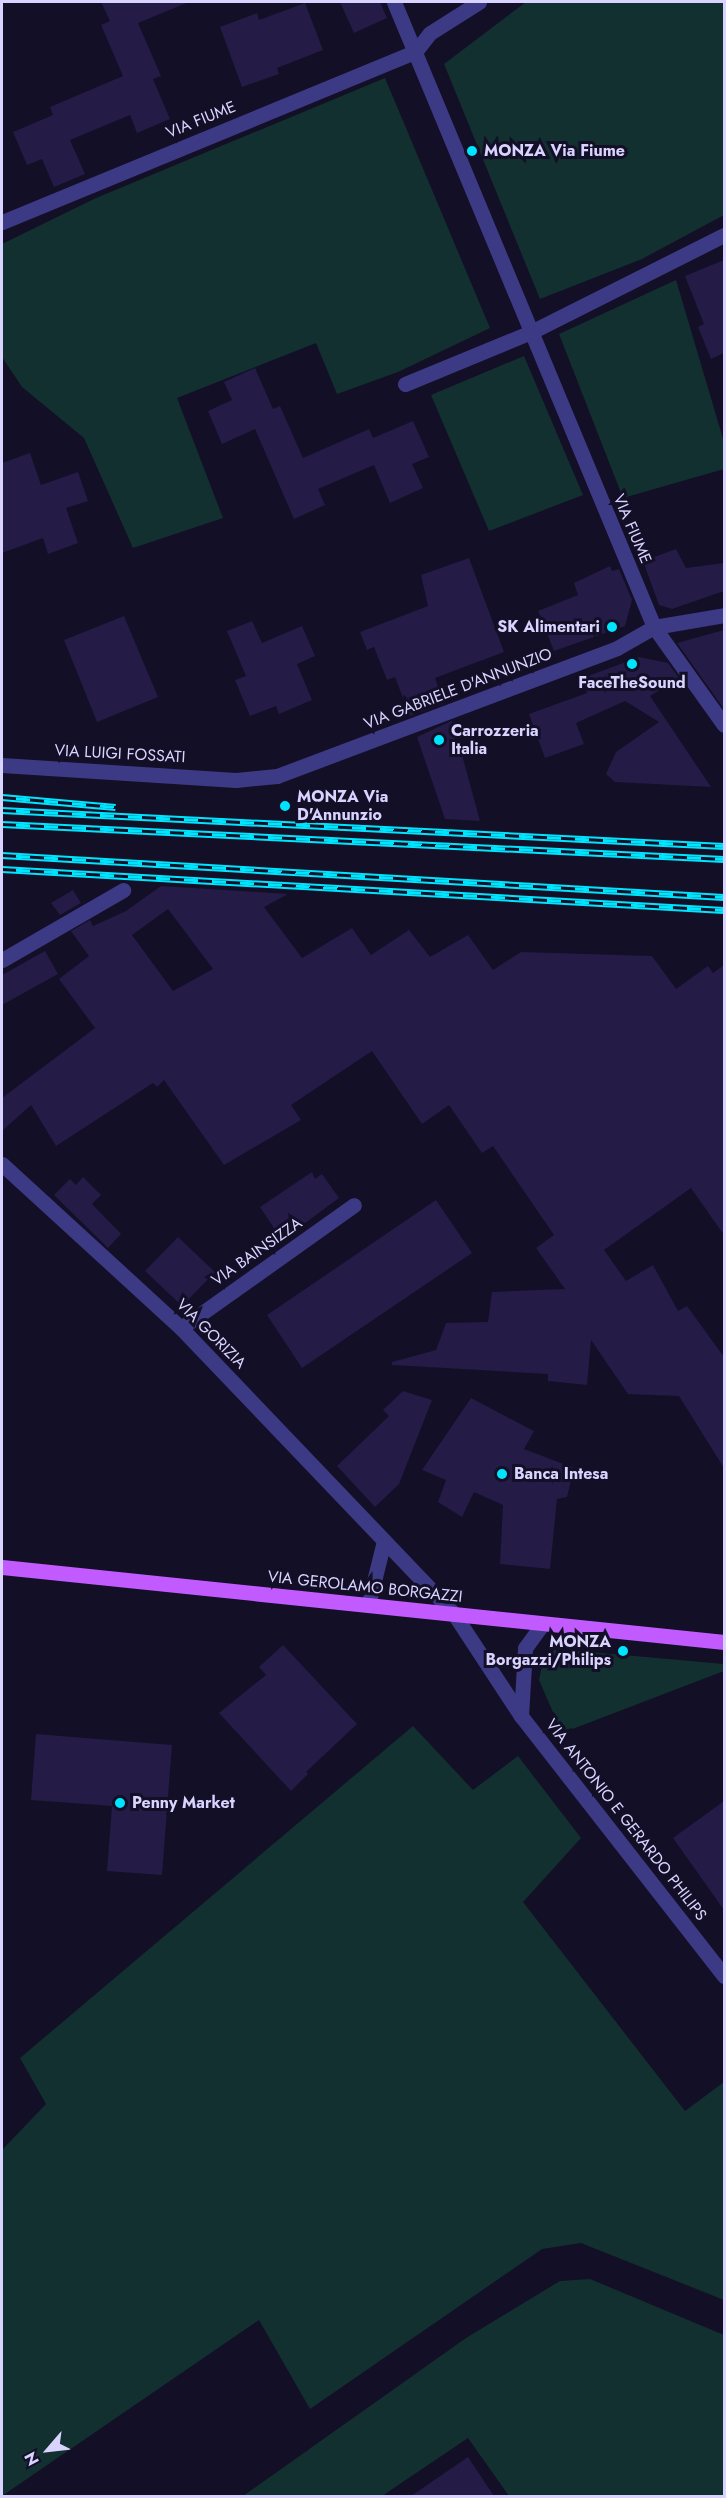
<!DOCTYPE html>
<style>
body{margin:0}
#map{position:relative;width:726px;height:2498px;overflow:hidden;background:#130f26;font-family:Jost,sans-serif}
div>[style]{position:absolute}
.green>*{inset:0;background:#12302f}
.building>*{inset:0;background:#241b47}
.minor>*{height:15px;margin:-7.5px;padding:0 7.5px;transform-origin:7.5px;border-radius:7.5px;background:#3d3a85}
.major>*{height:15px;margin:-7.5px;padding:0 7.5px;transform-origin:7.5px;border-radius:7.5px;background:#c25bff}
.rail>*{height:7px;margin-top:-3.5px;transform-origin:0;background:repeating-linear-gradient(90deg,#130f26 0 14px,#00e5ff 0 28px);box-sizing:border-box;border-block:2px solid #00e5ff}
.dots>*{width:16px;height:16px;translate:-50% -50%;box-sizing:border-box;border:3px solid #130f26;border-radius:50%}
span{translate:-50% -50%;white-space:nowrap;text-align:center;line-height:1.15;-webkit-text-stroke:6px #130f26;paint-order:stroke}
.street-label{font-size:16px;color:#d9d4ff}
.poi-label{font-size:16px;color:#d9d4ff;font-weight:700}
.left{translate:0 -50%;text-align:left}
.right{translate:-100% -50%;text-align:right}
.frame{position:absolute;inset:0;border:3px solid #d9d4ff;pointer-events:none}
.north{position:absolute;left:18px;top:2420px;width:60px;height:60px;-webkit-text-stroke:4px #130f26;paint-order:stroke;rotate:242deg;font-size:16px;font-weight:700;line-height:24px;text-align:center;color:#d9d4ff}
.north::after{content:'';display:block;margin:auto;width:21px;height:27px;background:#d9d4ff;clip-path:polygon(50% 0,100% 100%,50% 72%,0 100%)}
</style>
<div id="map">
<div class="green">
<i style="clip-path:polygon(526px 2px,724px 2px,724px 215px,642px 259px,540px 299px,444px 64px)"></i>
<i style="clip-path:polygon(385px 78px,490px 328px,398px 372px,337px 394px,316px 343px,177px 398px,223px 518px,133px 548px,84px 438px,22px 387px,2px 357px,2px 244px,96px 198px)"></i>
<i style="clip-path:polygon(676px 280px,724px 442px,724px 469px,623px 498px,559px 334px)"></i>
<i style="clip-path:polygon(524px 356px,583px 495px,489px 531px,431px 395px)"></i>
<i style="clip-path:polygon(556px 1649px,724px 1664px,724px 1671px,562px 1733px,539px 1680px,544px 1657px)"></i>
<i style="clip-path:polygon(413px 1726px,473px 1790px,518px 1756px,581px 1838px,523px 1902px,685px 2111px,724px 2082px,724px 2300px,581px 2243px,542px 2249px,310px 2409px,259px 2320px,2px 2496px,2px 2150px,46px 2104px,20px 2058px)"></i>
<i style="clip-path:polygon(590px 2279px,724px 2335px,724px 2496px,509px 2496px,468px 2438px,382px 2496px,243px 2496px,466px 2338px,560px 2281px)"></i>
</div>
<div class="building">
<i style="clip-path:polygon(101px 2px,189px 2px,138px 23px,161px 76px,153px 79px,170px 119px,137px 133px,130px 115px,70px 140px,85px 174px,54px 187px,42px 159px,27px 165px,13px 132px,53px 115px,50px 107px,123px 76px,101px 25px,110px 21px)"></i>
<i style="clip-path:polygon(340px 2px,380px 2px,387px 18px,354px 33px)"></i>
<i style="clip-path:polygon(305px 3px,323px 50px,277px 68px,279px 74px,242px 87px,220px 27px,257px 13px,259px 20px)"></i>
<i style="clip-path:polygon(724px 260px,724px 353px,711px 359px,698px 327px,704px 324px,685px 276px)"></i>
<i style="clip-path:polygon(255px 368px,273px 409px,280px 406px,303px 458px,369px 429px,373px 438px,413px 421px,429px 457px,412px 464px,423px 488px,390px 503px,374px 465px,318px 489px,325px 505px,294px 519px,255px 429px,222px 444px,208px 411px,232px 400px,224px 382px)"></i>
<i style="clip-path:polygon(30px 453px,41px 485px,78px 472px,88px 501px,66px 508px,78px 543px,48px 554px,43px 538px,2px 553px,2px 463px)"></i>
<i style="clip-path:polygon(676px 549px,686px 568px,724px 563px,724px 591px,672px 609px,659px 605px,643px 561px)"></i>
<i style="clip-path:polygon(469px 558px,504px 652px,435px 678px,444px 703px,410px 716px,395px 677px,387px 680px,374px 647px,367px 650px,360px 632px,428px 606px,421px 575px)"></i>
<i style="clip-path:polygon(610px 566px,612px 571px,619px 569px,632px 600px,625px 626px,554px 651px,538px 611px,578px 595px,574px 583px)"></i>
<i style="clip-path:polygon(124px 616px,158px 697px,97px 722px,64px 640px)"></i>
<i style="clip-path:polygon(252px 621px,262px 643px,302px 626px,315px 656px,297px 664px,312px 700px,279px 714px,276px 706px,250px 716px,235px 680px,246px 676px,227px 631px)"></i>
<i style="clip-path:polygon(724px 630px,724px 709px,677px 643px)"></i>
<i style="clip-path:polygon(639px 657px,668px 663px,679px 678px,650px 696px,711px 787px,615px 782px,606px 774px,616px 752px,659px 722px,625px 701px,576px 723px,584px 744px,545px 758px,529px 714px,587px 693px,583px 678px)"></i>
<i style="clip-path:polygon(451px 721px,453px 722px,480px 821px,445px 819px,417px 737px)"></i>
<i style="clip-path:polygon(evenodd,161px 886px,288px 894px,264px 907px,302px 958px,352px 928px,371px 955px,409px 930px,430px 957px,468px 935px,493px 970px,521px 952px,652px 956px,676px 989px,708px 966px,713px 973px,724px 965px,724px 1235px,691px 1188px,604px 1250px,626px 1281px,653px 1265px,678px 1311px,687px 1306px,724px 1357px,724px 1468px,679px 1396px,628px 1394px,591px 1340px,587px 1385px,548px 1381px,548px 1374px,392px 1365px,392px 1362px,436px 1350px,446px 1323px,488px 1322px,492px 1292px,565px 1289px,536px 1248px,554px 1235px,493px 1146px,482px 1153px,449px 1105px,422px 1124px,372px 1051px,291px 1105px,301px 1120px,224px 1165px,164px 1080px,157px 1087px,153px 1083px,56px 1146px,31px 1105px,2px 1131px,2px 1098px,95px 1028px,59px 979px,89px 956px,71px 931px,90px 920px,93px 926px,126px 911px,161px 886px,168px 909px,213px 969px,173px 991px,132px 935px,168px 909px)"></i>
<i style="clip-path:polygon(73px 890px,81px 903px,60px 915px,51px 903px)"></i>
<i style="clip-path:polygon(45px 951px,58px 974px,2px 1005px,2px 975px)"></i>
<i style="clip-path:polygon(312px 1172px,315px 1179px,322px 1174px,339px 1198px,282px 1240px,260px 1207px)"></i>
<i style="clip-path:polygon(83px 1177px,101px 1195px,92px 1204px,121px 1234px,108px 1248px,54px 1195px,70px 1179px,76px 1185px)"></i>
<i style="clip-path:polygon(436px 1200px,472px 1253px,302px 1368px,267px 1315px)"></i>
<i style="clip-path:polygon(178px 1237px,215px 1272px,182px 1306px,145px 1271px)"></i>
<i style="clip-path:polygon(403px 1391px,432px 1400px,399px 1484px,375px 1507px,337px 1466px,389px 1416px,383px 1410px)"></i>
<i style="clip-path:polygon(471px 1398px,534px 1431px,524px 1449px,574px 1468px,567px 1497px,557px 1499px,550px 1569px,500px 1564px,503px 1505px,474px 1492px,462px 1517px,438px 1502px,446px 1480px,422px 1470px)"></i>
<i style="clip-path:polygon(283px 1645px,357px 1724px,306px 1772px,308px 1774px,291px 1791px,219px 1713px,266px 1675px,259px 1667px)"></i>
<i style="clip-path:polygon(36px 1734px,172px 1745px,162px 1875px,107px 1871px,112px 1806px,31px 1800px)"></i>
<i style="clip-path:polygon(724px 1801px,724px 1910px,673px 1838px)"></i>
<i style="clip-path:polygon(468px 2457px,494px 2496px,411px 2496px)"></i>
</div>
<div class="minor">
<i style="left:394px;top:2px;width:677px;rotate:67.41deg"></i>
<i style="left:654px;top:627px;width:120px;rotate:54.5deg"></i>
<i style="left:2px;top:222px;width:447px;rotate:-22.4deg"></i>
<i style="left:415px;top:52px;width:24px;rotate:-52deg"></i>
<i style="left:430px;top:33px;width:58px;rotate:-32.3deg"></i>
<i style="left:405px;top:384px;width:136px;rotate:-22.4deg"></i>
<i style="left:531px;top:332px;width:216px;rotate:-26.7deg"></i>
<i style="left:2px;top:765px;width:234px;rotate:3.7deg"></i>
<i style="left:236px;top:780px;width:41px;rotate:-5.6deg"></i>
<i style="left:277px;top:776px;width:363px;rotate:-20.6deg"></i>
<i style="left:617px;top:648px;width:43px;rotate:-29.6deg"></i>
<i style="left:654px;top:627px;width:71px;rotate:-9.7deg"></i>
<i style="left:2px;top:960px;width:140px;rotate:-30deg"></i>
<i style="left:2px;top:1164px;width:243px;rotate:42.5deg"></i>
<i style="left:181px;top:1328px;width:395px;rotate:46.3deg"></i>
<i style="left:454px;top:1614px;width:122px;rotate:56.7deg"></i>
<i style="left:521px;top:1716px;width:330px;rotate:52deg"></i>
<i style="left:181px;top:1328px;width:212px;rotate:-35.4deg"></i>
<i style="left:368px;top:1605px;width:66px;rotate:-76deg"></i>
<i style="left:521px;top:1716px;width:68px;rotate:-86.6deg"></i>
<i style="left:525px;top:1648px;width:29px;rotate:-54deg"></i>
</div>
<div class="major">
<i style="left:2px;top:1567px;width:726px;rotate:5.93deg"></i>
</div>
<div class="rail">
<i style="left:2px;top:797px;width:114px;rotate:5deg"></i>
<i style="left:2px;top:810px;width:723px;rotate:2.85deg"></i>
<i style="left:2px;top:824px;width:723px;rotate:2.78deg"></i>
<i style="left:2px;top:855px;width:723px;rotate:3.33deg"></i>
<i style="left:2px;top:869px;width:723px;rotate:3.25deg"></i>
</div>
<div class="dots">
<i style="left:472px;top:151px;background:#00e5ff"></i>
<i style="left:612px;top:627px;background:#00e5ff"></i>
<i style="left:632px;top:664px;background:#00e5ff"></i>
<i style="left:439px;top:740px;background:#00e5ff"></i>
<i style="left:285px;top:806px;background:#00e5ff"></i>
<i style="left:502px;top:1474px;background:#00e5ff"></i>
<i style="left:623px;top:1651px;background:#00e5ff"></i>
<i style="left:120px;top:1803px;background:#00e5ff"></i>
</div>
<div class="street-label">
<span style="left:201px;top:120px;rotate:-22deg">VIA FIUME</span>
<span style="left:632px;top:529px;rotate:67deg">VIA FIUME</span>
<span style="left:458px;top:689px;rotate:-21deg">VIA GABRIELE D'ANNUNZIO</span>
<span style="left:120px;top:754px;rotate:3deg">VIA LUIGI FOSSATI</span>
<span style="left:257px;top:1252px;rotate:-35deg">VIA BAINSIZZA</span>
<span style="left:211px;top:1334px;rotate:45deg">VIA GORIZIA</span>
<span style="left:365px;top:1587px;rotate:6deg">VIA GEROLAMO BORGAZZI</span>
<span style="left:626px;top:1820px;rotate:52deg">VIA ANTONIO E GERARDO PHILIPS</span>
</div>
<div class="poi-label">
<span class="left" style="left:484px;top:151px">MONZA Via Fiume</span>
<span class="right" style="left:600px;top:627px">SK Alimentari</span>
<span style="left:632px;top:683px">FaceTheSound</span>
<span class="left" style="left:451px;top:740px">Carrozzeria<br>Italia</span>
<span class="left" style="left:297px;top:806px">MONZA Via<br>D'Annunzio</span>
<span class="left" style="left:514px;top:1474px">Banca Intesa</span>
<span class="right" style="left:611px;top:1651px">MONZA<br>Borgazzi/Philips</span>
<span class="left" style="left:132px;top:1803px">Penny Market</span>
</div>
<div class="frame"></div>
<div class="north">N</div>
</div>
